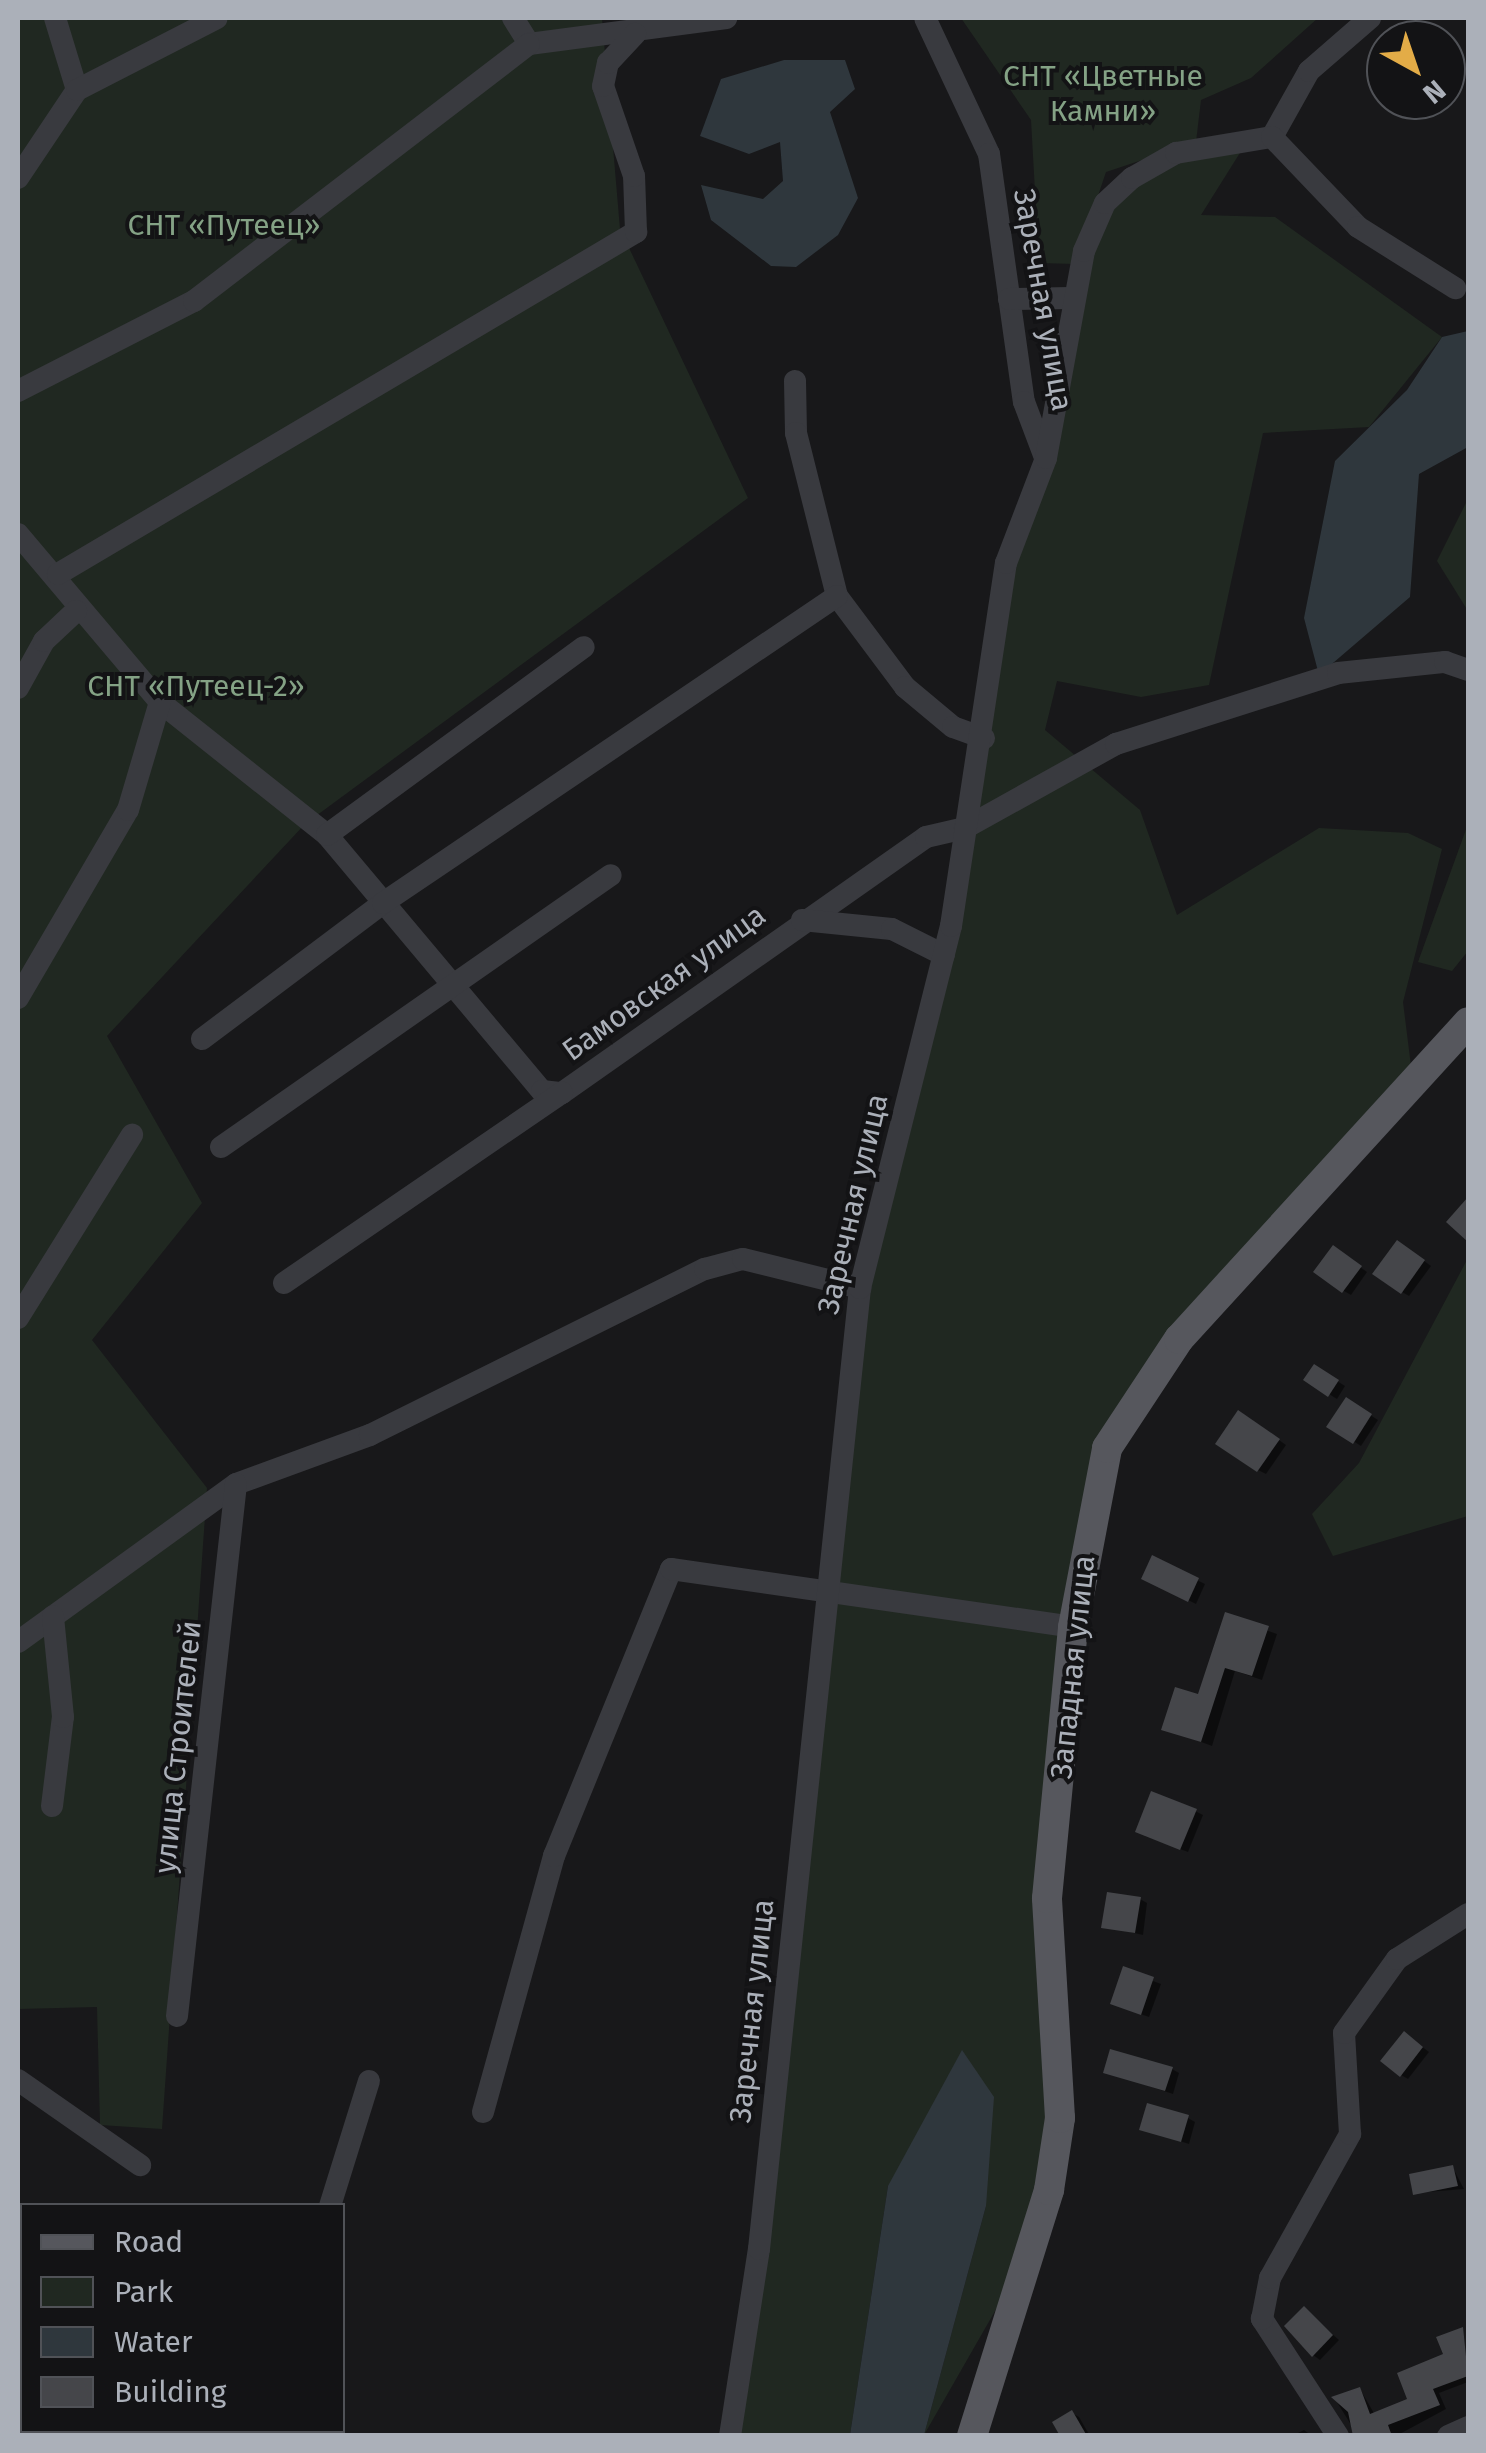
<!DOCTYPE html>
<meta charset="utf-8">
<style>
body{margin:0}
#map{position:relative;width:1486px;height:2453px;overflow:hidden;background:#18181a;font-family:"Fira Sans",sans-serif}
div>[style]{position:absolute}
.green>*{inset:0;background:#202821}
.water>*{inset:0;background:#2f373d}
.shadow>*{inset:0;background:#0007}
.building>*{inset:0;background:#45464a}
.minor>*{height:22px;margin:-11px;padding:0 11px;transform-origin:11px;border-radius:11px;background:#393a3f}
.major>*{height:30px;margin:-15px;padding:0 15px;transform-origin:15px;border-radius:15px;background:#56575d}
span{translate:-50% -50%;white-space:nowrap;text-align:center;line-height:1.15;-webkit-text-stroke:8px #131315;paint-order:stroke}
.park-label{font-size:30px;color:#84a285}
.street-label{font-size:30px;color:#abb0b9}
.frame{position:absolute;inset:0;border:20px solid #abb0b9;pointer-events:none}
.legend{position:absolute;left:20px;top:2203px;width:325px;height:230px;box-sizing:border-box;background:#131315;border:2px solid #505257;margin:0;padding:12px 18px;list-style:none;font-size:30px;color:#abb0b9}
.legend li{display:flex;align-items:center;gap:20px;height:50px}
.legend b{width:50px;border:2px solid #505257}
.north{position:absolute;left:1366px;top:20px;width:100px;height:100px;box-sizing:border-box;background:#131315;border:2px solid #505257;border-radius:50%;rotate:140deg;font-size:28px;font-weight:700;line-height:40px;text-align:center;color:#abb0b9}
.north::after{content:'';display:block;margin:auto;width:35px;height:45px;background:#e3ac47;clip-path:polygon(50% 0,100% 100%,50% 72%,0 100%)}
</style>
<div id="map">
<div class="green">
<i style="clip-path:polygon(18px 18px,602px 18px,620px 229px,748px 498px,305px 824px,107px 1036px,202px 1203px,92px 1340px,207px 1488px,162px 2129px,100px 2125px,97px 2007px,18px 2009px)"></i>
<i style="clip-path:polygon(961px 18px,1318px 18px,1251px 78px,1201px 100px,1196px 142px,1106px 172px,1075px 264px,1039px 263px,1031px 120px)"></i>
<i style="clip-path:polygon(1248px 140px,1201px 215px,1275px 217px,1442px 337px,1369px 427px,1263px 433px,1209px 685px,1141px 697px,1057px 681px,1045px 730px,1140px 810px,1177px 915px,1319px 828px,1408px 833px,1442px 849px,1403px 1002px,1413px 1082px,1107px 1448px,1054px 1851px,1061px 2074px,1030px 2250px,924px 2435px,986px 2206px,888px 2186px,850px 2435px,730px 2436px,860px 1288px,944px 955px,1006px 563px,1046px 458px,1084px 251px,1132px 178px)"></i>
<i style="clip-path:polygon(1468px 499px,1468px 611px,1437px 561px)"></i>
<i style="clip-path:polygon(1468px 824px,1468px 951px,1452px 971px,1418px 962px)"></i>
<i style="clip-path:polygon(1468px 1258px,1468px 1516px,1333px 1556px,1312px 1514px,1359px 1463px)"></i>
</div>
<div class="water">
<i style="clip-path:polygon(784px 60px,845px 60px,855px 89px,830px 112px,858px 198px,838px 235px,796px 267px,771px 266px,711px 220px,701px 185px,763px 199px,783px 181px,780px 142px,749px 154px,700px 136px,721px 79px)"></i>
<i style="clip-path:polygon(1468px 331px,1468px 447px,1419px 474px,1410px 597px,1319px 675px,1304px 618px,1335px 461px,1407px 390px,1442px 337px)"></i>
<i style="clip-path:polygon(962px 2050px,994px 2097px,986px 2206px,924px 2435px,850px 2435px,888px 2186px)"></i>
</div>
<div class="shadow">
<i style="clip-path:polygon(1405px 1247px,1431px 1266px,1409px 1296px,1402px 1292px)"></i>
<i style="clip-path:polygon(1340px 1253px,1367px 1272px,1351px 1295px,1344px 1291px)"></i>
<i style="clip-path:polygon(1315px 1367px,1345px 1386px,1337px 1399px,1306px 1380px)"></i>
<i style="clip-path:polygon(1347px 1400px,1378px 1420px,1361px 1446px,1330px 1426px)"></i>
<i style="clip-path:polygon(1246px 1417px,1286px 1445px,1266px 1474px,1258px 1470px)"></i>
<i style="clip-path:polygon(1154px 1559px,1205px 1584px,1196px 1604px,1152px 1582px)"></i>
<i style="clip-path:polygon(1226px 1616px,1277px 1634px,1262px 1680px,1235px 1671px,1212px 1746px,1164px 1728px,1200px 1697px)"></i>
<i style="clip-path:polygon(1195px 1811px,1203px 1815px,1188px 1852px,1145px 1836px)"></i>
<i style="clip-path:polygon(1140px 1899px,1147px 1903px,1143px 1935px,1104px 1926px)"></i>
<i style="clip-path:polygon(1124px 1970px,1161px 1984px,1149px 2017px,1120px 2007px)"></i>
<i style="clip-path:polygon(1412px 2039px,1429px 2052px,1408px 2079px,1401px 2075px)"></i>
<i style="clip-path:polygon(1172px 2069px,1179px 2073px,1173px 2094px,1106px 2072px)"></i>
<i style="clip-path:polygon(1188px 2118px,1195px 2122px,1189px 2144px,1142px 2129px)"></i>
<i style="clip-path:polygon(1453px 2168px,1464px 2189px,1415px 2193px)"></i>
<i style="clip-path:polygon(1304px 2309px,1339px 2340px,1320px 2360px,1313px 2355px)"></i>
<i style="clip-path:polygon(1462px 2330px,1468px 2382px,1439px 2393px,1446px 2409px,1396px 2436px,1358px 2436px,1335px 2399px,1360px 2389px,1375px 2415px,1410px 2400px)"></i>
<i style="clip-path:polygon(1072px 2413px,1079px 2417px,1090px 2436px,1063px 2436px)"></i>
<i style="clip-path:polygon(1304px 2430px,1312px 2436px,1292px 2436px)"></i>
</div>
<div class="building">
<i style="clip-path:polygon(1468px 1197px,1468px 1242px,1446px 1222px)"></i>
<i style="clip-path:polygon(1397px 1240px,1425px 1260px,1401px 1294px,1372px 1274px)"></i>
<i style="clip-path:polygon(1333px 1245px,1362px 1266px,1342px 1293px,1313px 1272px)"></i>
<i style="clip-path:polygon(1314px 1364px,1339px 1380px,1328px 1397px,1303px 1380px)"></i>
<i style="clip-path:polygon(1346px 1397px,1372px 1414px,1353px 1444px,1326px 1427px)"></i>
<i style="clip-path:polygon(1238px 1410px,1280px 1439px,1257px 1472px,1215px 1444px)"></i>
<i style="clip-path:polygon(1152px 1555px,1199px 1578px,1188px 1602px,1141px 1579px)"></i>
<i style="clip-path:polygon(1225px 1612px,1269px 1626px,1252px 1676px,1225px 1668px,1201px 1742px,1161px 1730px,1175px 1687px,1198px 1694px)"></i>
<i style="clip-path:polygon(1151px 1791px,1197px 1809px,1180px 1850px,1135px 1832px)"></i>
<i style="clip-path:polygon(1107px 1892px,1141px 1897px,1135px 1933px,1101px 1928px)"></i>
<i style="clip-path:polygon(1123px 1966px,1154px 1977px,1141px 2015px,1110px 2004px)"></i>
<i style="clip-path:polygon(1404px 2031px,1423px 2047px,1400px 2077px,1380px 2061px)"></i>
<i style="clip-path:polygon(1110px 2049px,1173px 2067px,1165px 2091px,1103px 2073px)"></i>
<i style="clip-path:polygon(1147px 2103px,1189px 2115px,1181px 2142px,1139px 2130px)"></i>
<i style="clip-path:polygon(1453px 2165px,1458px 2186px,1413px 2195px,1409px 2174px)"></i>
<i style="clip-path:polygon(1304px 2306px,1333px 2335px,1312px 2357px,1284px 2326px)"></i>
<i style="clip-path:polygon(1463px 2327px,1468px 2376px,1433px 2389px,1440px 2405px,1388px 2425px,1392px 2436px,1353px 2436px,1348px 2412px,1331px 2397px,1360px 2387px,1370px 2414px,1407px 2399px,1397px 2373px,1443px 2354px,1436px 2337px)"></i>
<i style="clip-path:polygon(1072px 2410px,1087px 2436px,1060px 2436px,1052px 2422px)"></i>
</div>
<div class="minor">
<i style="left:55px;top:18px;width:75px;rotate:73deg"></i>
<i style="left:513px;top:18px;width:31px;rotate:58deg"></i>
<i style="left:529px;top:44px;width:199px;rotate:-7.5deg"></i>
<i style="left:925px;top:18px;width:150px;rotate:64.8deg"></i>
<i style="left:989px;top:154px;width:250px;rotate:82deg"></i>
<i style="left:1024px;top:402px;width:57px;rotate:69.3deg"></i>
<i style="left:1272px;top:137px;width:76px;rotate:-60.7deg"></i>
<i style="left:1309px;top:71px;width:81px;rotate:-41deg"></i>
<i style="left:18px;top:178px;width:106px;rotate:-56.2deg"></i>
<i style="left:77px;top:90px;width:157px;rotate:-27.2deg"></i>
<i style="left:1009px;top:299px;width:61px;rotate:-0.9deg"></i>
<i style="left:795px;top:381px;width:52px;rotate:88.9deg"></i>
<i style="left:796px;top:433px;width:168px;rotate:75.9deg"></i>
<i style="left:837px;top:596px;width:114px;rotate:53.2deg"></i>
<i style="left:905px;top:687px;width:62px;rotate:39.8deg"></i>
<i style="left:953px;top:727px;width:33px;rotate:20deg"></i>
<i style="left:18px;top:391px;width:198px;rotate:-27.1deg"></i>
<i style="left:194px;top:301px;width:422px;rotate:-37.5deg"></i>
<i style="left:18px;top:534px;width:220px;rotate:49.8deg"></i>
<i style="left:160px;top:702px;width:213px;rotate:38.5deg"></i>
<i style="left:327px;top:835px;width:334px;rotate:50deg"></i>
<i style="left:542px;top:1091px;width:20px;rotate:6deg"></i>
<i style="left:562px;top:1093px;width:445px;rotate:-35.1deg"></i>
<i style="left:926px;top:837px;width:40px;rotate:-13deg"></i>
<i style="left:965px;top:828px;width:173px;rotate:-29.1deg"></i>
<i style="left:1116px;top:744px;width:233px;rotate:-17.7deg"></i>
<i style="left:1338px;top:673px;width:108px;rotate:-5.9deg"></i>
<i style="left:1445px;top:662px;width:24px;rotate:19deg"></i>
<i style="left:58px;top:574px;width:672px;rotate:-30.61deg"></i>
<i style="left:636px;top:232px;width:56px;rotate:-92deg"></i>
<i style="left:634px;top:176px;width:95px;rotate:-109deg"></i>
<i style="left:603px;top:86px;width:24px;rotate:-78deg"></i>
<i style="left:608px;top:63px;width:40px;rotate:-47deg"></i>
<i style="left:18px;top:688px;width:54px;rotate:-61deg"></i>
<i style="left:44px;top:641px;width:44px;rotate:-43.2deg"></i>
<i style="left:327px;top:835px;width:318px;rotate:-36.2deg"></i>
<i style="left:802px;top:920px;width:90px;rotate:5.7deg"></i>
<i style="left:892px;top:929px;width:58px;rotate:26.6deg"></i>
<i style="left:18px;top:998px;width:218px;rotate:-59.7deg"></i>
<i style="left:128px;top:810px;width:113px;rotate:-73.5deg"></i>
<i style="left:202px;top:1039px;width:226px;rotate:-36.9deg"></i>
<i style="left:383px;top:903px;width:548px;rotate:-34.07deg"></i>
<i style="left:221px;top:1147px;width:475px;rotate:-34.9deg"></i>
<i style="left:284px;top:1283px;width:337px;rotate:-34.4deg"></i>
<i style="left:18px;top:1318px;width:216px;rotate:-58.1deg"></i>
<i style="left:18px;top:1642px;width:269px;rotate:-35.9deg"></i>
<i style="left:236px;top:1484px;width:143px;rotate:-20.1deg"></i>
<i style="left:370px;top:1435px;width:374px;rotate:-26.4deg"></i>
<i style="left:705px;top:1269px;width:39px;rotate:-15deg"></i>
<i style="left:743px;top:1259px;width:121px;rotate:13.9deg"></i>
<i style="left:52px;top:1806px;width:90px;rotate:-83deg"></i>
<i style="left:63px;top:1717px;width:101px;rotate:-95.7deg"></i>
<i style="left:177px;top:2016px;width:535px;rotate:-83.67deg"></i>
<i style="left:18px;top:2080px;width:149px;rotate:34.9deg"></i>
<i style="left:483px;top:2112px;width:266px;rotate:-74.5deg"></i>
<i style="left:554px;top:1856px;width:310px;rotate:-67.8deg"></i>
<i style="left:671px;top:1569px;width:406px;rotate:8.2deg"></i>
<i style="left:330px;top:2206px;width:131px;rotate:-72.7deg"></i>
<i style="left:18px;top:2384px;width:7px;rotate:56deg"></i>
<i style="left:58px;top:2430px;width:7px;rotate:56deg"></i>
<i style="left:227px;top:2436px;width:6px;rotate:-72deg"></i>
<i style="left:730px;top:2436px;width:189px;rotate:-81.2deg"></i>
<i style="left:759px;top:2249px;width:966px;rotate:-84deg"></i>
<i style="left:860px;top:1288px;width:373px;rotate:-75.9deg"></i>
<i style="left:951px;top:926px;width:367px;rotate:-81.4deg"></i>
<i style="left:1006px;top:563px;width:112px;rotate:-69.1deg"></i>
<i style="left:1046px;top:458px;width:210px;rotate:-79.6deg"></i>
<i style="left:1084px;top:251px;width:52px;rotate:-66.4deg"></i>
<i style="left:1105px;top:203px;width:37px;rotate:-43deg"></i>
<i style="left:1132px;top:178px;width:51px;rotate:-29.6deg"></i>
<i style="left:1176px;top:153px;width:97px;rotate:-9.5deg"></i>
<i style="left:1272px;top:137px;width:124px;rotate:46.3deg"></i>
<i style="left:1358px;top:227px;width:115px;rotate:32.2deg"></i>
<i style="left:1338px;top:2436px;width:140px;rotate:-123deg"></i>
<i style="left:1262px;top:2319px;width:42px;rotate:-79deg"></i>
<i style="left:1270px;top:2278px;width:165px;rotate:-60.9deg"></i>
<i style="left:1350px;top:2134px;width:101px;rotate:-93.4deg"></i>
<i style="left:1344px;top:2033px;width:91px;rotate:-54.4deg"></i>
<i style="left:1397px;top:1959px;width:84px;rotate:-32.4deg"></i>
<i style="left:1448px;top:2436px;width:22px;rotate:-24deg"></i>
</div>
<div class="major">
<i style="left:972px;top:2436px;width:258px;rotate:-72.6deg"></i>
<i style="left:1049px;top:2190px;width:73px;rotate:-81.3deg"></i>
<i style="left:1060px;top:2118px;width:220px;rotate:-93.4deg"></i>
<i style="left:1047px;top:1898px;width:272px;rotate:-84.5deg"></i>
<i style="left:1073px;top:1627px;width:182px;rotate:-79.2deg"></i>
<i style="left:1107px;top:1448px;width:131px;rotate:-56.6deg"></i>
<i style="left:1179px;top:1339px;width:429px;rotate:-47.6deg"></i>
</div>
<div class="park-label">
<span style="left:1103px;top:93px">СНТ «Цветные<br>Камни»</span>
<span style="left:224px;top:225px">СНТ «Путеец»</span>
<span style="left:196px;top:686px">СНТ «Путеец-2»</span>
</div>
<div class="street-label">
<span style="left:1043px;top:300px;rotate:80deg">Заречная улица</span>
<span style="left:664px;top:983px;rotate:-36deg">Бамовская улица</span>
<span style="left:853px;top:1204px;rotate:-77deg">Заречная улица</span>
<span style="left:1073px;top:1667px;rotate:-84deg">Западная улица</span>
<span style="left:178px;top:1747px;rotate:-84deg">улица Строителей</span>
<span style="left:752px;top:2011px;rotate:-84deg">Заречная улица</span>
</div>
<div class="frame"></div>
<ul class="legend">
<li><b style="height:12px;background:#56575d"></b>Road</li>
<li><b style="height:28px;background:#202821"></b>Park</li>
<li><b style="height:28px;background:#2f373d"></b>Water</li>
<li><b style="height:28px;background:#45464a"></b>Building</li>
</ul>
<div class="north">N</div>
</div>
